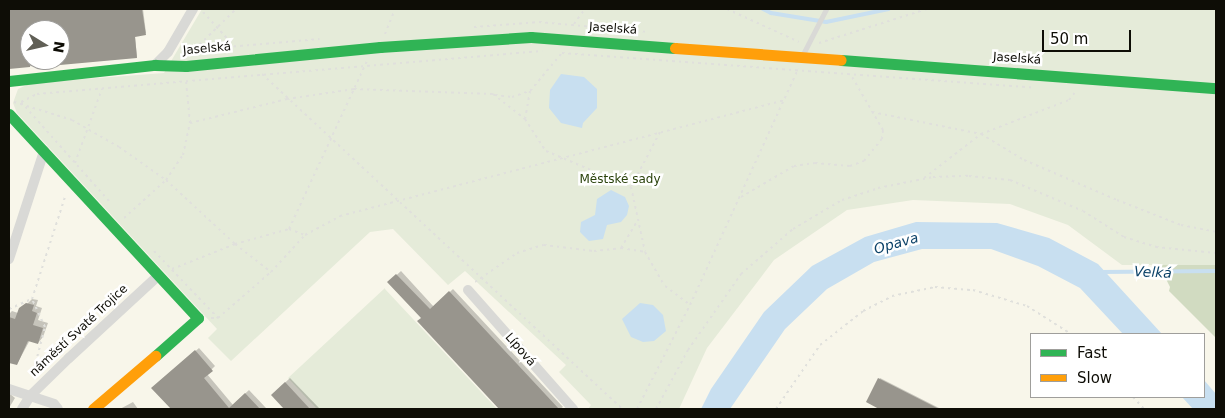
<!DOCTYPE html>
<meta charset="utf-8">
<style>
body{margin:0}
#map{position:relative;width:1225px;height:418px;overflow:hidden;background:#f8f6ea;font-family:"DejaVu Sans",sans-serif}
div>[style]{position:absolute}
.green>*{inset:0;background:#e5ebd9}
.forest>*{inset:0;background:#d1dbc1}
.water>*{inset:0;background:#c8dff0}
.shadow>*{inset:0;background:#0003}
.stream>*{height:4px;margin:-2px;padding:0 2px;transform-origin:2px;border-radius:2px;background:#c8dff0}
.building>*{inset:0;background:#98958d}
.path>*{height:2px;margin-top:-1px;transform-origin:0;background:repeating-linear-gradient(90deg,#e0e0dc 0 2.5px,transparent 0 6.5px)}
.lane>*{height:5px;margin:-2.5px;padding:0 2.5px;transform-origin:2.5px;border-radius:2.5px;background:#d9d9d6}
.street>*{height:10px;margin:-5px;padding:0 5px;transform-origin:5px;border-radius:5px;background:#d9d9d6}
.fast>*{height:11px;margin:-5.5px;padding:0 5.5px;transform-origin:5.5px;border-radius:5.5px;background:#30b455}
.slow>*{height:11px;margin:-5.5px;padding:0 5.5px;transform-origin:5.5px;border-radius:5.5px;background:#ff9f0a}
span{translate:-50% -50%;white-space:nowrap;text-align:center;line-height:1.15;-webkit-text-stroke:5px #fff;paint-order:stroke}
.street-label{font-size:12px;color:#0e0d06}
.park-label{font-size:12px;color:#2a420b}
.water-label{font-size:14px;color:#0d4369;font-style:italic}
.frame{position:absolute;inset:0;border:10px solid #0e0d06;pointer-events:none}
.legend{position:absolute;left:1030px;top:333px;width:175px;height:65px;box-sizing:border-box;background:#fff;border:1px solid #9f9e9b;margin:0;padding:6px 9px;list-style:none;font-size:15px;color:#0e0d06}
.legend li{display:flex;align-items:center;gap:10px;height:25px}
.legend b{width:25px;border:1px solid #9f9e9b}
.north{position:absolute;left:20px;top:20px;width:50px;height:50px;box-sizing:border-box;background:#fff;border:1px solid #9f9e9b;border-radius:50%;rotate:99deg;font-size:14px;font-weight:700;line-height:20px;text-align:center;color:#0e0d06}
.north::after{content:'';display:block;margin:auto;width:18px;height:22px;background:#605f56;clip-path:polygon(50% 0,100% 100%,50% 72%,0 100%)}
.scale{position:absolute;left:1042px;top:30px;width:89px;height:22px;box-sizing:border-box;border:2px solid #0e0d06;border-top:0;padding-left:6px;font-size:15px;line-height:18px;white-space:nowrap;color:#0e0d06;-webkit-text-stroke:4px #fff;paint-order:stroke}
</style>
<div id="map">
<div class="green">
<i style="clip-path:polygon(202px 9px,1216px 9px,1216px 265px,1122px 265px,1068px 225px,1010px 204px,913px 200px,847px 210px,774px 260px,707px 348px,679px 409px,588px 409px,591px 405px,559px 372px,566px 365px,465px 271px,448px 285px,393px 229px,370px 232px,231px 361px,208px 338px,217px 329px,17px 113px,13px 103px,18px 89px,31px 83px,164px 73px)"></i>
<i style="clip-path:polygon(385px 288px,385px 289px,497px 409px,317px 409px,288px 378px)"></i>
</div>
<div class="forest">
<i style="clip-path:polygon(1159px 265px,1216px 265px,1216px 338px,1169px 291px,1170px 287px)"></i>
</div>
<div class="water">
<i style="clip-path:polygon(561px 74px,584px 77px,597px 89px,597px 108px,583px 123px,582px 128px,561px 123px,549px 108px,550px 90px)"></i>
<i style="clip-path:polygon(611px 190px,625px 197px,629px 206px,627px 215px,621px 222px,607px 225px,603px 239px,589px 241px,580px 232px,581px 222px,595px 215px,597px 199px)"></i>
<i style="clip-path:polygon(916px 222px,997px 223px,1049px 238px,1098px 264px,1162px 334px,1123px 334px,1080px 288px,1038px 266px,991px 249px,922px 249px,874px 262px,827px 289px,785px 329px,730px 409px,701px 409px,711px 389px,764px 312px,812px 266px,865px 237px)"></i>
<i style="clip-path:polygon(640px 303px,653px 305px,663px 315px,666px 331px,654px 341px,643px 342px,631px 337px,622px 319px)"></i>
<i style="clip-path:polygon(1204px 380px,1216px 394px,1216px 409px,1193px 409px,1182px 397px,1204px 397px)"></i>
</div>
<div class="shadow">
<i style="clip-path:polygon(evenodd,9px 9px,143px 9px,146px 33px,135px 36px,137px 57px,9px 68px,9px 9px,30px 30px,60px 30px,60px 60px,30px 60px,30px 30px)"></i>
<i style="clip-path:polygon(401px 271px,434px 307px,453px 289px,563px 407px,560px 409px,501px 409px,419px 321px,422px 318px,389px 282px)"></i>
<i style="clip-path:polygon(32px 299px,38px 300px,36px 306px,42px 308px,38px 320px,48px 323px,43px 337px,38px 343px,30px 340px,17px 364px,9px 361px,12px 334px,9px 333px,9px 314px,12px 311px,18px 313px)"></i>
<i style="clip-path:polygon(199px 348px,215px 366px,207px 374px,233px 405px,249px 390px,266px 408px,196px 409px,192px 404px,186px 409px,172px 409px,153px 388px)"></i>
<i style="clip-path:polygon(290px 378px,320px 409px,286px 409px,272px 395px)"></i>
<i style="clip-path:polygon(880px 378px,941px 409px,882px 409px,867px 402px)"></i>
<i style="clip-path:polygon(9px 393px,15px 398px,9px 408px)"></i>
<i style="clip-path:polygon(133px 402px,138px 409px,120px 409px)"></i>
</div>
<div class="stream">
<i style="left:763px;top:9px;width:9px;rotate:27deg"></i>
<i style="left:771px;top:13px;width:56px;rotate:9.3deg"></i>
<i style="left:826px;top:22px;width:64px;rotate:-11.7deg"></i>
<i style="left:1101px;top:272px;width:115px;rotate:-0.5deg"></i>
</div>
<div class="building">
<i style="clip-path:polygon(9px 9px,142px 9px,146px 35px,135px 37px,137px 58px,60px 65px,60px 30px,30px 30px,30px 67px,9px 69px)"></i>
<i style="clip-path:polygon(396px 274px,430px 309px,449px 291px,559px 409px,499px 409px,417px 321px,421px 318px,387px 282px)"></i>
<i style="clip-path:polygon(26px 303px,34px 305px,32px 311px,37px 313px,33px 325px,43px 328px,38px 344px,28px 341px,17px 365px,9px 363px,9px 317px,15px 319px,19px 308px)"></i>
<i style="clip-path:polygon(195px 350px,213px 371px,204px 378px,229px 408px,245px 393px,260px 409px,171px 409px,151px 388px)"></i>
<i style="clip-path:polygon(878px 378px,939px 409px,879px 409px,866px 402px)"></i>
<i style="clip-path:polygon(285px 382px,310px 409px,284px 409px,271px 395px)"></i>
</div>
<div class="path">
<i style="left:727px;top:9px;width:79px;rotate:24.6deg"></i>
<i style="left:203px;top:12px;width:46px;rotate:47.6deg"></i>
<i style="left:574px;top:24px;width:19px;rotate:-54deg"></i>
<i style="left:474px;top:27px;width:65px;rotate:-4.4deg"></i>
<i style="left:539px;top:22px;width:109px;rotate:5.2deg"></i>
<i style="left:385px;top:34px;width:27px;rotate:-68deg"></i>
<i style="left:819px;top:43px;width:113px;rotate:-17.5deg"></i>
<i style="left:195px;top:49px;width:57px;rotate:-44.3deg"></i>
<i style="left:182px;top:51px;width:138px;rotate:-5deg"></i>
<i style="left:562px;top:53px;width:472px;rotate:4.2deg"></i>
<i style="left:561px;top:54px;width:48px;rotate:130deg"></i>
<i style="left:530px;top:91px;width:28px;rotate:100deg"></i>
<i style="left:525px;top:119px;width:38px;rotate:57deg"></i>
<i style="left:546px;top:151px;width:92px;rotate:23deg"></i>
<i style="left:262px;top:74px;width:492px;rotate:42.9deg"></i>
<i style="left:495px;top:95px;width:17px;rotate:7deg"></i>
<i style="left:512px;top:97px;width:18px;rotate:-19deg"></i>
<i style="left:14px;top:102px;width:61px;rotate:17.2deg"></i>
<i style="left:72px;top:120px;width:54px;rotate:29.9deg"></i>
<i style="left:119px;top:147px;width:57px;rotate:35.1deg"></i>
<i style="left:166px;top:180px;width:94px;rotate:42.8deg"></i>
<i style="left:235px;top:244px;width:46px;rotate:37.9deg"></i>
<i style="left:872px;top:112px;width:111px;rotate:11.4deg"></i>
<i style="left:981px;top:134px;width:50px;rotate:31.2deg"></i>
<i style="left:1024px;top:160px;width:101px;rotate:23.3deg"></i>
<i style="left:1117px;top:200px;width:69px;rotate:21.3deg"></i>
<i style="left:1181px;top:225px;width:36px;rotate:11deg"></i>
<i style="left:190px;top:123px;width:100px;rotate:-13.9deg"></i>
<i style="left:287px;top:99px;width:68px;rotate:-8.5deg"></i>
<i style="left:354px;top:89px;width:139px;rotate:2.1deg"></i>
<i style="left:493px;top:94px;width:41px;rotate:38deg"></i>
<i style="left:660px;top:132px;width:62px;rotate:117.8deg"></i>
<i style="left:631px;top:187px;width:66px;rotate:77.8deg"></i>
<i style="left:645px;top:252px;width:39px;rotate:60deg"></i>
<i style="left:665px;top:286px;width:31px;rotate:37deg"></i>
<i style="left:75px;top:163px;width:79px;rotate:-70deg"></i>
<i style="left:924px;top:178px;width:72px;rotate:-37.7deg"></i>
<i style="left:981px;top:134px;width:94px;rotate:-21.1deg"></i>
<i style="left:1069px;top:100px;width:11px;rotate:-52deg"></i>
<i style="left:741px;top:197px;width:61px;rotate:-30.3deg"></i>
<i style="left:794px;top:166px;width:21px;rotate:-8deg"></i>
<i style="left:815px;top:163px;width:35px;rotate:5deg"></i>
<i style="left:850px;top:166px;width:15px;rotate:-20deg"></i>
<i style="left:864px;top:161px;width:28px;rotate:-51deg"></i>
<i style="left:882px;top:139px;width:9px;rotate:-84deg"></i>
<i style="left:883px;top:130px;width:61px;rotate:-120.3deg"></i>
<i style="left:109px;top:201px;width:132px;rotate:-131.6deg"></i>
<i style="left:21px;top:102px;width:18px;rotate:-27deg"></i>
<i style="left:37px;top:94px;width:507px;rotate:-4.87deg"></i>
<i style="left:124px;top:218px;width:57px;rotate:-42.1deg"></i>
<i style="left:166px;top:180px;width:30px;rotate:-56deg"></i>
<i style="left:183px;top:155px;width:33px;rotate:-78deg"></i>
<i style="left:190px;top:123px;width:42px;rotate:-95.4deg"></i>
<i style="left:289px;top:229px;width:185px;rotate:-65.1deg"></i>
<i style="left:621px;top:248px;width:33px;rotate:-59deg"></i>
<i style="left:154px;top:251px;width:93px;rotate:46.3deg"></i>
<i style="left:172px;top:269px;width:68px;rotate:-21.6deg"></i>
<i style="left:235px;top:244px;width:56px;rotate:-15.5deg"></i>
<i style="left:289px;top:229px;width:17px;rotate:21deg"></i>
<i style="left:475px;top:282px;width:51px;rotate:-34.6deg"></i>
<i style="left:517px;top:253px;width:28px;rotate:-17deg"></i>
<i style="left:544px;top:245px;width:50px;rotate:6.8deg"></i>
<i style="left:594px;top:251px;width:27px;rotate:-6deg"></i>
<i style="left:621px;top:248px;width:24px;rotate:9deg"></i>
<i style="left:9px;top:309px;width:24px;rotate:-24deg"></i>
<i style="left:211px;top:318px;width:7px"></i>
<i style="left:218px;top:318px;width:70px;rotate:-41deg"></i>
<i style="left:271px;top:272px;width:50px;rotate:-47.4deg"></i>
<i style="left:305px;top:235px;width:40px;rotate:-28deg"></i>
<i style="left:340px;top:216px;width:461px;rotate:-14.6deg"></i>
<i style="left:38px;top:373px;width:6px;rotate:-135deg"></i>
<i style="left:34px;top:369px;width:43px;rotate:-75.3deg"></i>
<i style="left:45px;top:327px;width:31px;rotate:-115deg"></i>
<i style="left:32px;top:299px;width:110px;rotate:-72.1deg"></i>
<i style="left:1133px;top:397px;width:16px;rotate:47deg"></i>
<i style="left:637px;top:409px;width:117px;rotate:-63deg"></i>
<i style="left:690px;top:305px;width:260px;rotate:-65.4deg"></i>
<i style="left:656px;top:409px;width:67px;rotate:-61.5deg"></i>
<i style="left:688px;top:350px;width:93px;rotate:-55.1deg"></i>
<i style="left:741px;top:274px;width:69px;rotate:-40.9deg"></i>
<i style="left:793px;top:229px;width:57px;rotate:-30.6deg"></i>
<i style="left:842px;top:200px;width:38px;rotate:-18deg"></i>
<i style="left:878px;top:188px;width:56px;rotate:-11.3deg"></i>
<i style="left:933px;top:177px;width:36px;rotate:-2deg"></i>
<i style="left:969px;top:176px;width:41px;rotate:5.6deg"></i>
<i style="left:1010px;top:180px;width:79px;rotate:23deg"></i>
<i style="left:1083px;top:211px;width:49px;rotate:32.4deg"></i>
<i style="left:1124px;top:237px;width:34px;rotate:17deg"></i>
<i style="left:1156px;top:247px;width:60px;rotate:5.7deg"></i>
<i style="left:776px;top:409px;width:78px;rotate:-55.5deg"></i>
<i style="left:820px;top:345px;width:55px;rotate:-38.3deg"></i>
<i style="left:863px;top:311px;width:33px;rotate:-27deg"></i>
<i style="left:892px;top:296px;width:44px;rotate:-11.8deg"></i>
<i style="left:935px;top:287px;width:38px;rotate:5deg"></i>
<i style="left:973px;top:290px;width:56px;rotate:16.5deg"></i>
<i style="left:1027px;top:306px;width:52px;rotate:32.5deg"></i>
</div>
<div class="lane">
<i style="left:802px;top:56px;width:53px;rotate:-62.9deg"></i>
</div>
<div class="street">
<i style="left:155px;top:65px;width:18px;rotate:-45deg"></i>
<i style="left:168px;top:52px;width:50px;rotate:-59.8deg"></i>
<i style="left:9px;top:259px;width:114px;rotate:-72deg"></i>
<i style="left:468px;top:290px;width:159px;rotate:48.6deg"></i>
<i style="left:9px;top:389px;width:47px;rotate:18.4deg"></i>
<i style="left:54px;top:404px;width:6px;rotate:51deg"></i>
<i style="left:22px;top:409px;width:15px;rotate:-58deg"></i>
<i style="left:30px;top:396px;width:54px;rotate:-44.3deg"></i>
<i style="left:69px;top:358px;width:122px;rotate:-42.7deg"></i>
</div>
<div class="fast">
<i style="left:841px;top:60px;width:376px;rotate:4.3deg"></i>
<i style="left:9px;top:81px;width:147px;rotate:-6.3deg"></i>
<i style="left:155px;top:65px;width:31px;rotate:2deg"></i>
<i style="left:186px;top:66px;width:195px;rotate:-5.6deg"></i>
<i style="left:380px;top:47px;width:151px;rotate:-3.8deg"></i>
<i style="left:531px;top:37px;width:144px;rotate:4.4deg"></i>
<i style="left:9px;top:114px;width:278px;rotate:47.2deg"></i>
<i style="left:198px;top:318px;width:57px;rotate:138.5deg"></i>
</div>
<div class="slow">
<i style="left:675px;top:48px;width:166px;rotate:4.1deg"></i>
<i style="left:93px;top:409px;width:82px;rotate:-40.5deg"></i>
</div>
<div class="street-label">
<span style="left:613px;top:29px;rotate:4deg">Jaselská</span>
<span style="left:207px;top:49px;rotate:-5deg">Jaselská</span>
<span style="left:1017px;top:59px;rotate:4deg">Jaselská</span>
<span style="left:79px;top:331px;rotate:-43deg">náměstí Svaté Trojice</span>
<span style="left:520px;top:350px;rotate:49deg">Lípová</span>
</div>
<div class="park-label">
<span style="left:620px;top:180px">Městské sady</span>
</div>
<div class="water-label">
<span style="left:896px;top:243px;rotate:-16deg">Opava</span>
<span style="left:1153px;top:272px;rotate:3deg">Velká</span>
</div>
<div class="frame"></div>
<ul class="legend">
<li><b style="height:6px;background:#30b455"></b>Fast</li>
<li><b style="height:6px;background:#ff9f0a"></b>Slow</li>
</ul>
<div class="north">N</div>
<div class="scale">50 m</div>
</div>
